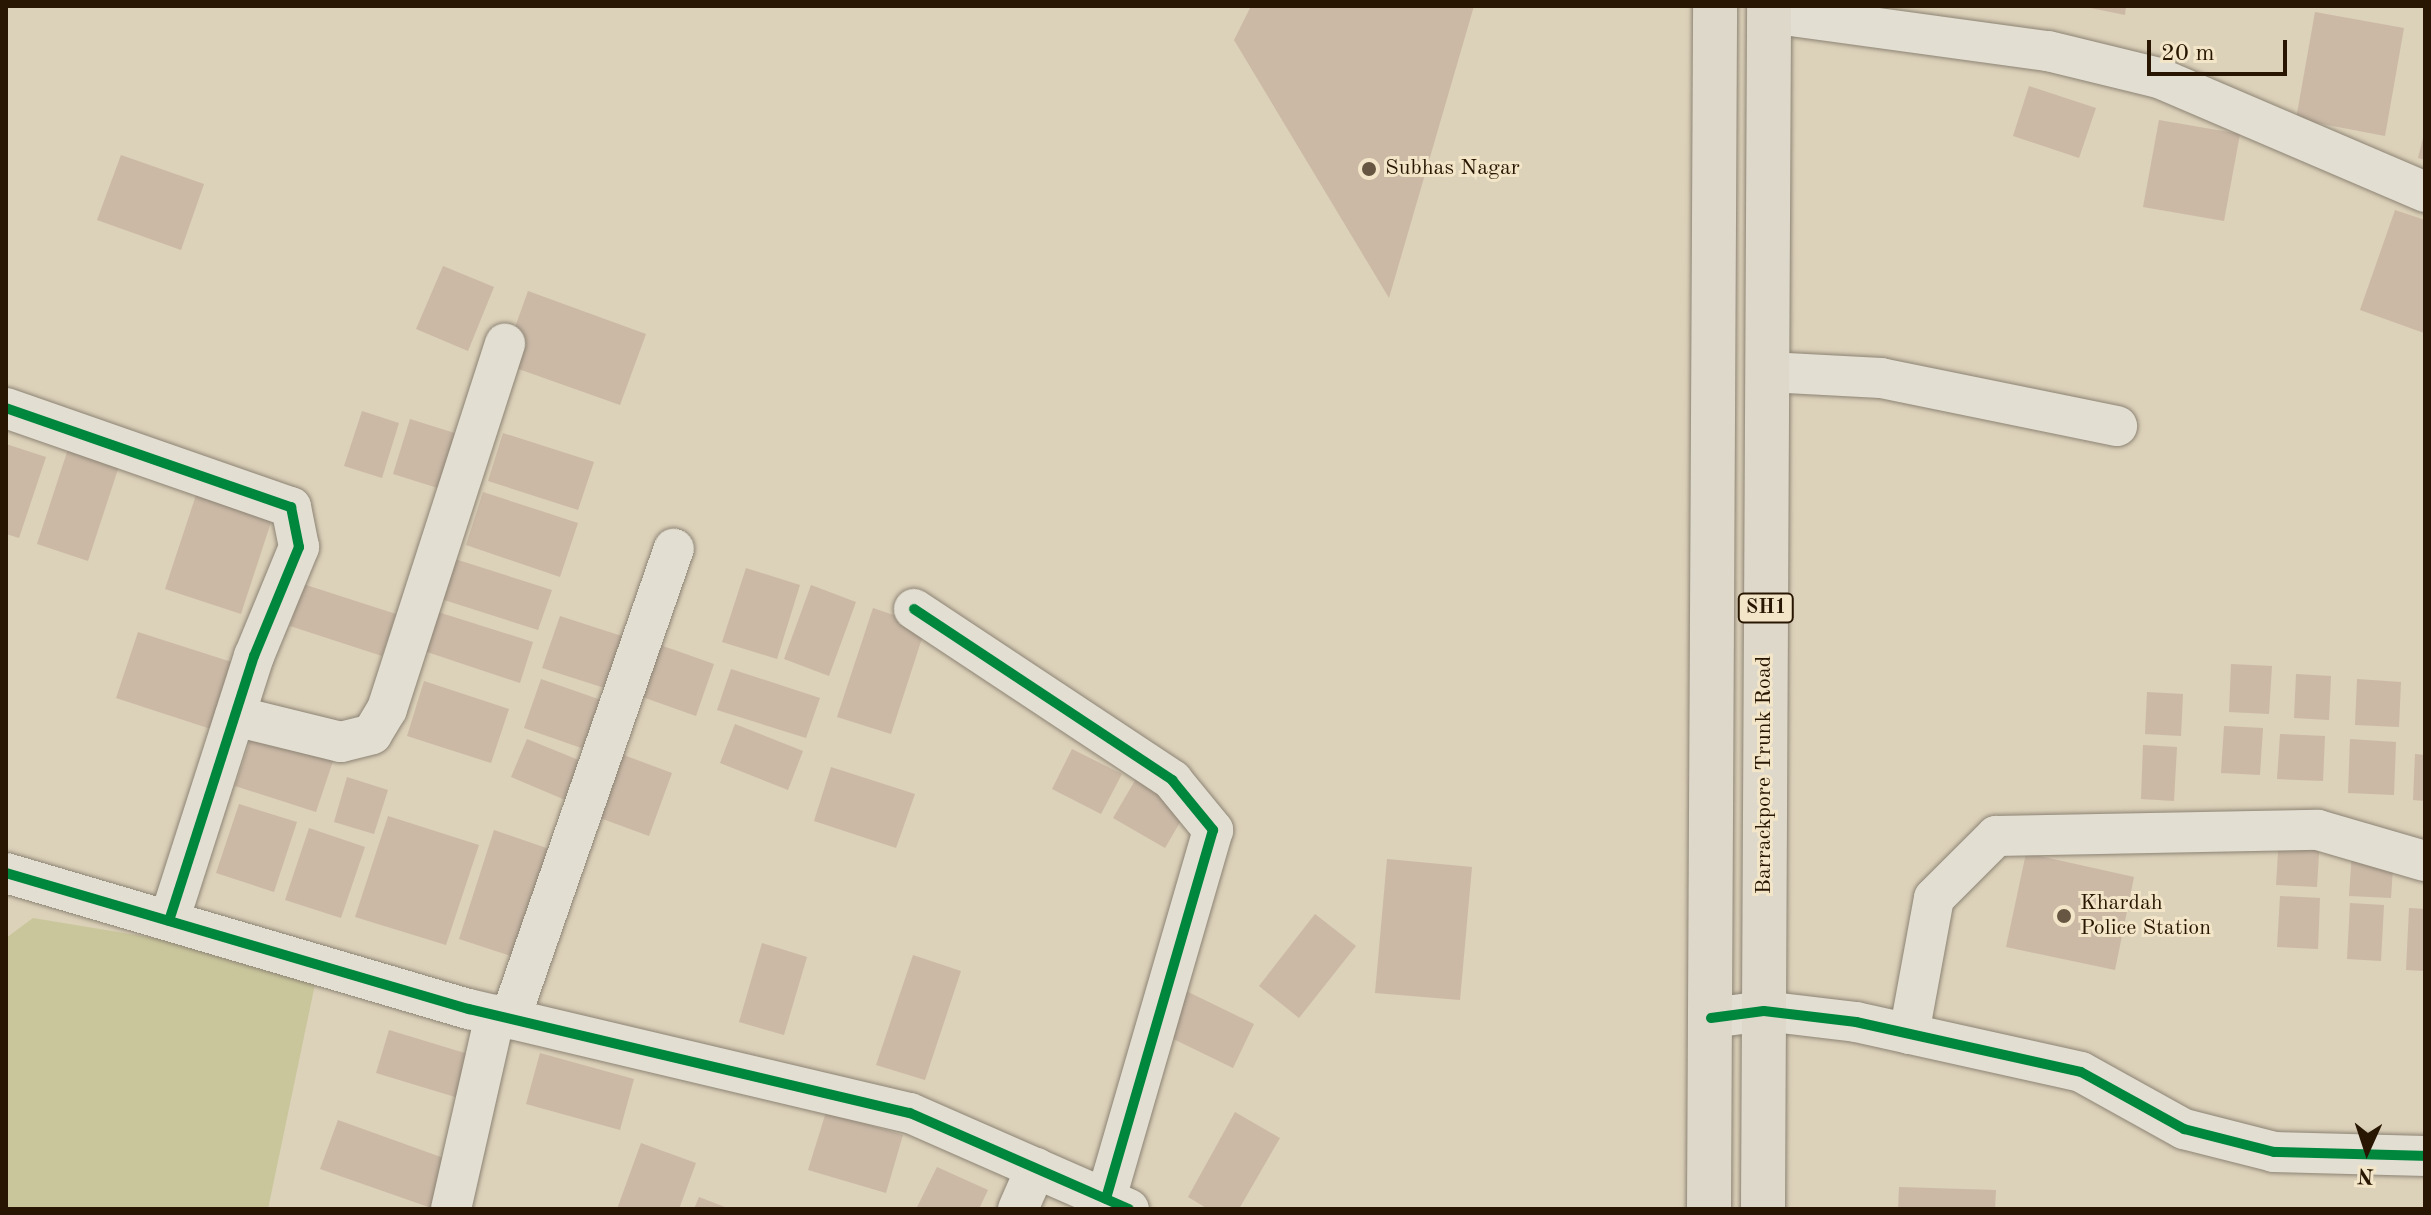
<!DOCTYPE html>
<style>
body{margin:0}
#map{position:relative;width:2431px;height:1215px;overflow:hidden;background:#dcd1b9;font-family:"Old Standard TT",serif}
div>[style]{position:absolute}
.green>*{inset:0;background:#cac69c}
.building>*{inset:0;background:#cbb9a6}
.roads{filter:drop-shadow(0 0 2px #8c8374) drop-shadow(0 0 2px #8c8374)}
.street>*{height:40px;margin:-20px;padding:0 20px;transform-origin:20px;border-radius:20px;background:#e3ded2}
.primary>*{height:44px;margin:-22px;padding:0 22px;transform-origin:22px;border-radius:22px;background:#ded8ca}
.cycleway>*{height:10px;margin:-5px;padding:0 5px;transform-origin:5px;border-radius:5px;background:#00873e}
.dots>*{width:22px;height:22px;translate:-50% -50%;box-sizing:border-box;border:4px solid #f2e5c8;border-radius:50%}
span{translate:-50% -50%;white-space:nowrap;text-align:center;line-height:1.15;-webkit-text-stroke:6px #f2e5c8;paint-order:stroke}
.shield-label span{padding:2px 6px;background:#f2e5c8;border:2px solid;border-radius:6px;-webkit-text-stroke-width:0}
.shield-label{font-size:20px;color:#281602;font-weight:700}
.poi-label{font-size:22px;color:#281602}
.left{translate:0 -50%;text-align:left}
.street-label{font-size:22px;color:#281602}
.frame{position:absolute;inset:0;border:8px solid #281602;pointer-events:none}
.north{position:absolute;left:2327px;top:1111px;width:80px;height:80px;-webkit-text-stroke:6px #f2e5c8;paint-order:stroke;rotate:183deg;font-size:22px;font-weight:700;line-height:32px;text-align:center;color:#281602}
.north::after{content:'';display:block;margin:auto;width:28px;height:36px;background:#281602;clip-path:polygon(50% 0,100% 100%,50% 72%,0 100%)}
.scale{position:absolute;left:2147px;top:40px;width:140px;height:36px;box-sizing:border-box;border:4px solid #281602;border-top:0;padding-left:10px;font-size:24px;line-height:28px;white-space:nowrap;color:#281602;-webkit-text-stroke:6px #f2e5c8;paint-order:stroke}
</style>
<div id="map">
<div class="green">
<i style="clip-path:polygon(33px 918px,319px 965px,268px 1209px,6px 1209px,6px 938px)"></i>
</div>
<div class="building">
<i style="clip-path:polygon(1251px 6px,1474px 6px,1389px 298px,1234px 40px)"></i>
<i style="clip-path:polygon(2081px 6px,2126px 6px,2125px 15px)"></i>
<i style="clip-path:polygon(2315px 12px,2404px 28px,2385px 136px,2296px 119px)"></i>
<i style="clip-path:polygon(2029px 86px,2096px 108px,2079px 158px,2013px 136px)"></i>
<i style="clip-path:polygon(2159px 120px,2240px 134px,2224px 221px,2143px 207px)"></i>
<i style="clip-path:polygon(2425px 130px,2425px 160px,2418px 158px)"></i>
<i style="clip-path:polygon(121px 155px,204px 184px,181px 250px,97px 220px)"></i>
<i style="clip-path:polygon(2395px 210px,2425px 220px,2424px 333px,2360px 310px)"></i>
<i style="clip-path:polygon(443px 266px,494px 287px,468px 351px,416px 329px)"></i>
<i style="clip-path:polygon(528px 291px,646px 334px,620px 405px,502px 363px)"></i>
<i style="clip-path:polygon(362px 411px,399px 423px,382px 478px,344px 466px)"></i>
<i style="clip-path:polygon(410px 419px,461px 435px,444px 490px,393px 474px)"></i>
<i style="clip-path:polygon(503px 433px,594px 462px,578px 510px,488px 481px)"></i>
<i style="clip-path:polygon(6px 444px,46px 457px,19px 538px,6px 534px)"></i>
<i style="clip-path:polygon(69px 446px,120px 463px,88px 561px,37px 544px)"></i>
<i style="clip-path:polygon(197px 492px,273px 516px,241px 614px,165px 589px)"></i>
<i style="clip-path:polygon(483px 492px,578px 523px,560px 577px,466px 545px)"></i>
<i style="clip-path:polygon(455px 559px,552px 590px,538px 630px,441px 599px)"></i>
<i style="clip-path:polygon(746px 568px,800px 585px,777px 659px,722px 642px)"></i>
<i style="clip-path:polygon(303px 584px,396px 614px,382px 656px,290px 626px)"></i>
<i style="clip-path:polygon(811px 585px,856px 602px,829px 676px,784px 659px)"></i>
<i style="clip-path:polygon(873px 608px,926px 626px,891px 734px,837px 717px)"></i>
<i style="clip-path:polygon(438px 612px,533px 642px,520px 683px,424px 651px)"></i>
<i style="clip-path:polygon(560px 616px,634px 640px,617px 692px,542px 668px)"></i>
<i style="clip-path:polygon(138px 632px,241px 665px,220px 732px,116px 698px)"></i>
<i style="clip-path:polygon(649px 641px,714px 664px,696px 716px,631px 693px)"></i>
<i style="clip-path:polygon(2231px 664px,2272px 666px,2269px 714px,2229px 712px)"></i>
<i style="clip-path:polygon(731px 669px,820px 698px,806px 738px,717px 710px)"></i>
<i style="clip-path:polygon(2296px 674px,2331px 676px,2329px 720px,2294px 718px)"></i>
<i style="clip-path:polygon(541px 679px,604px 701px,587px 750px,524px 728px)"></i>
<i style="clip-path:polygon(2357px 679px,2401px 682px,2399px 727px,2355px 725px)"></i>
<i style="clip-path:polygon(424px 681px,509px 709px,491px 763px,407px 736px)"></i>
<i style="clip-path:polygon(2147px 692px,2183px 694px,2181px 736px,2145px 734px)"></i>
<i style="clip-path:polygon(735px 724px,803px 751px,788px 790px,720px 763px)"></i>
<i style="clip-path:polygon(255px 726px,336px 752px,316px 812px,235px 786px)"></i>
<i style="clip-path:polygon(2224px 726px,2263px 728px,2260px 775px,2221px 773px)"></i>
<i style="clip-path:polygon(2280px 734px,2325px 736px,2323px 781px,2277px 779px)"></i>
<i style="clip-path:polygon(527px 739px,586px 763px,570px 802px,511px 777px)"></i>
<i style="clip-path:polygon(2350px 739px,2396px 742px,2394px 795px,2348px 793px)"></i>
<i style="clip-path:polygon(2143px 745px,2177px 747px,2174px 801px,2141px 799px)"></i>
<i style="clip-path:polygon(1072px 749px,1122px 774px,1101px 814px,1052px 789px)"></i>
<i style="clip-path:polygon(613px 751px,672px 773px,649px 836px,589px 814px)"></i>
<i style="clip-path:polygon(2415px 754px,2425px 755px,2425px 801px,2413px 800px)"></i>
<i style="clip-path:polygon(831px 767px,915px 794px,896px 848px,814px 821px)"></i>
<i style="clip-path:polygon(347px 777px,388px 790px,374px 834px,334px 822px)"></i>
<i style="clip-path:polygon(1137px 777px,1189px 807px,1165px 848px,1113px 818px)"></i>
<i style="clip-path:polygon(239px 804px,297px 822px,274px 892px,216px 873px)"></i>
<i style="clip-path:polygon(388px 816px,479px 845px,446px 945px,355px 917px)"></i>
<i style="clip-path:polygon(309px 828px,365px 847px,341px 918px,285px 900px)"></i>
<i style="clip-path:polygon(494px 830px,555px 851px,520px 959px,459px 939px)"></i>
<i style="clip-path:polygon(2279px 836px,2320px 838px,2317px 887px,2276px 885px)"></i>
<i style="clip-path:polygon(2352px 851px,2394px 853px,2391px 898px,2349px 896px)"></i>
<i style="clip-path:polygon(2026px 853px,2134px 877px,2115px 970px,2006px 947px)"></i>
<i style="clip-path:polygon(1387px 859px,1472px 867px,1460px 1000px,1375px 993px)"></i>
<i style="clip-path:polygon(2280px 896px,2320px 898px,2318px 949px,2277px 947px)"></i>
<i style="clip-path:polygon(2350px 903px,2384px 905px,2381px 961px,2347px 959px)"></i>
<i style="clip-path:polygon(2409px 908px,2425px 909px,2425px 971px,2406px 970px)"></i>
<i style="clip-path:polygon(1315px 914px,1356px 946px,1299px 1018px,1259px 986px)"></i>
<i style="clip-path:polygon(762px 943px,807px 957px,784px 1035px,739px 1022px)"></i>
<i style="clip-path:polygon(913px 955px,961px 971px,925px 1080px,876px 1065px)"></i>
<i style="clip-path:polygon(1180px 988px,1254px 1024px,1233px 1068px,1159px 1032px)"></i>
<i style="clip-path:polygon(389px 1030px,478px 1057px,465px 1100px,376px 1073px)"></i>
<i style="clip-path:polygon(540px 1053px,634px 1079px,620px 1130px,526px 1104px)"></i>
<i style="clip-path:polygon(826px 1112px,903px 1135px,886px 1193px,808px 1170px)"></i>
<i style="clip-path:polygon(1235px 1112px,1280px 1138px,1239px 1209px,1208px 1209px,1188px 1197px)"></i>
<i style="clip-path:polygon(338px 1120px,452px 1161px,434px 1209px,320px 1169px)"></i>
<i style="clip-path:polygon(641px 1143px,696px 1163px,679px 1209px,617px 1209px)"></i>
<i style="clip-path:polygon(937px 1167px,988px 1190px,979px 1209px,916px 1209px)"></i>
<i style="clip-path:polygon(1899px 1187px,1996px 1190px,1995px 1209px,1898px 1209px)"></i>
<i style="clip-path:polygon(699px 1197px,730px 1209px,694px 1209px)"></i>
</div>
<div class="roads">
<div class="street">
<i style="left:1769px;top:13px;width:282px;rotate:7.8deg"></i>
<i style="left:2048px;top:51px;width:114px;rotate:13.7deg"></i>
<i style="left:2159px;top:78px;width:289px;rotate:23.2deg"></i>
<i style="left:1768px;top:372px;width:113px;rotate:3deg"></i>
<i style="left:1881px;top:378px;width:241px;rotate:11.5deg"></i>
<i style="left:6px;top:408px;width:302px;rotate:19.2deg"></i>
<i style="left:291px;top:507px;width:41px;rotate:78.7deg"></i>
<i style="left:299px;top:547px;width:118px;rotate:112.4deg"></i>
<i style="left:254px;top:656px;width:278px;rotate:107.8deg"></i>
<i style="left:914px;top:609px;width:310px;rotate:33.5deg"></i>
<i style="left:1172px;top:780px;width:65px;rotate:50.6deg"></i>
<i style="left:1213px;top:830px;width:384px;rotate:106.2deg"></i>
<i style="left:235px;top:716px;width:109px;rotate:13.8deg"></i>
<i style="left:341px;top:742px;width:32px;rotate:-14deg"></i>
<i style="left:372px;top:734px;width:29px;rotate:-59deg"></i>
<i style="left:387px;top:709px;width:384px;rotate:-72.1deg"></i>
<i style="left:6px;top:873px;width:483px;rotate:16.4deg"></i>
<i style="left:469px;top:1009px;width:453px;rotate:13.3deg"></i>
<i style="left:910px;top:1113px;width:239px;rotate:23.7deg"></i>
<i style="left:1711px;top:1018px;width:53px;rotate:-7.5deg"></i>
<i style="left:1764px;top:1011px;width:93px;rotate:6.8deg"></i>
<i style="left:1856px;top:1022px;width:230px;rotate:12.5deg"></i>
<i style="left:2081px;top:1072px;width:118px;rotate:29deg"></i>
<i style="left:2184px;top:1129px;width:93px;rotate:14.3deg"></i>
<i style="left:2274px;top:1152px;width:151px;rotate:1.5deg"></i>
<i style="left:510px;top:1019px;width:498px;rotate:-70.8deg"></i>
<i style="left:1909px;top:1034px;width:138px;rotate:-79.6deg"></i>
<i style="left:1934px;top:898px;width:88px;rotate:-45deg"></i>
<i style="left:1996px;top:836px;width:322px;rotate:-1.1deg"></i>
<i style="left:2318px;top:830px;width:111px;rotate:16.2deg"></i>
<i style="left:451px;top:1209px;width:199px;rotate:-77.2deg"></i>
<i style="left:1018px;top:1209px;width:45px;rotate:-66.3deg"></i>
</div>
<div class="primary">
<i style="left:1709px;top:1209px;width:1203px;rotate:-89.71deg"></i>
<i style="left:1763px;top:1209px;width:1203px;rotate:-89.71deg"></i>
</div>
</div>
<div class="cycleway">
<i style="left:6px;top:408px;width:302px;rotate:19.2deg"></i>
<i style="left:291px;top:507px;width:41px;rotate:78.7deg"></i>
<i style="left:299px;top:547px;width:118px;rotate:112.4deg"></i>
<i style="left:254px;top:656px;width:278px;rotate:107.8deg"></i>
<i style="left:914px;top:609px;width:310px;rotate:33.5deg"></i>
<i style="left:1172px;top:780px;width:65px;rotate:50.6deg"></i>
<i style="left:1213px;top:830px;width:384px;rotate:106.2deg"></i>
<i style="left:6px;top:873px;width:483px;rotate:16.4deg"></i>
<i style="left:469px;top:1009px;width:453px;rotate:13.3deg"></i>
<i style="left:910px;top:1113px;width:239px;rotate:23.7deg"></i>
<i style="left:1711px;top:1018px;width:53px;rotate:-7.5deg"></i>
<i style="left:1764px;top:1011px;width:93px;rotate:6.8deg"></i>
<i style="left:1856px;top:1022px;width:230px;rotate:12.5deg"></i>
<i style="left:2081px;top:1072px;width:118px;rotate:29deg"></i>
<i style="left:2184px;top:1129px;width:93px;rotate:14.3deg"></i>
<i style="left:2274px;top:1152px;width:151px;rotate:1.5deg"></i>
</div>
<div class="dots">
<i style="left:1369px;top:169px;background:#675742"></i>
<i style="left:2064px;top:916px;background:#675742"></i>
</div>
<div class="shield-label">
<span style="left:1766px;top:608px">SH1</span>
</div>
<div class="poi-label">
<span class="left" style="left:1385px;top:169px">Subhas Nagar</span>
<span class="left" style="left:2080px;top:916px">Khardah<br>Police Station</span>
</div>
<div class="street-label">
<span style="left:1765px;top:775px;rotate:-90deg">Barrackpore Trunk Road</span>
</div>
<div class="frame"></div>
<div class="north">N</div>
<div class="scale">20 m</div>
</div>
